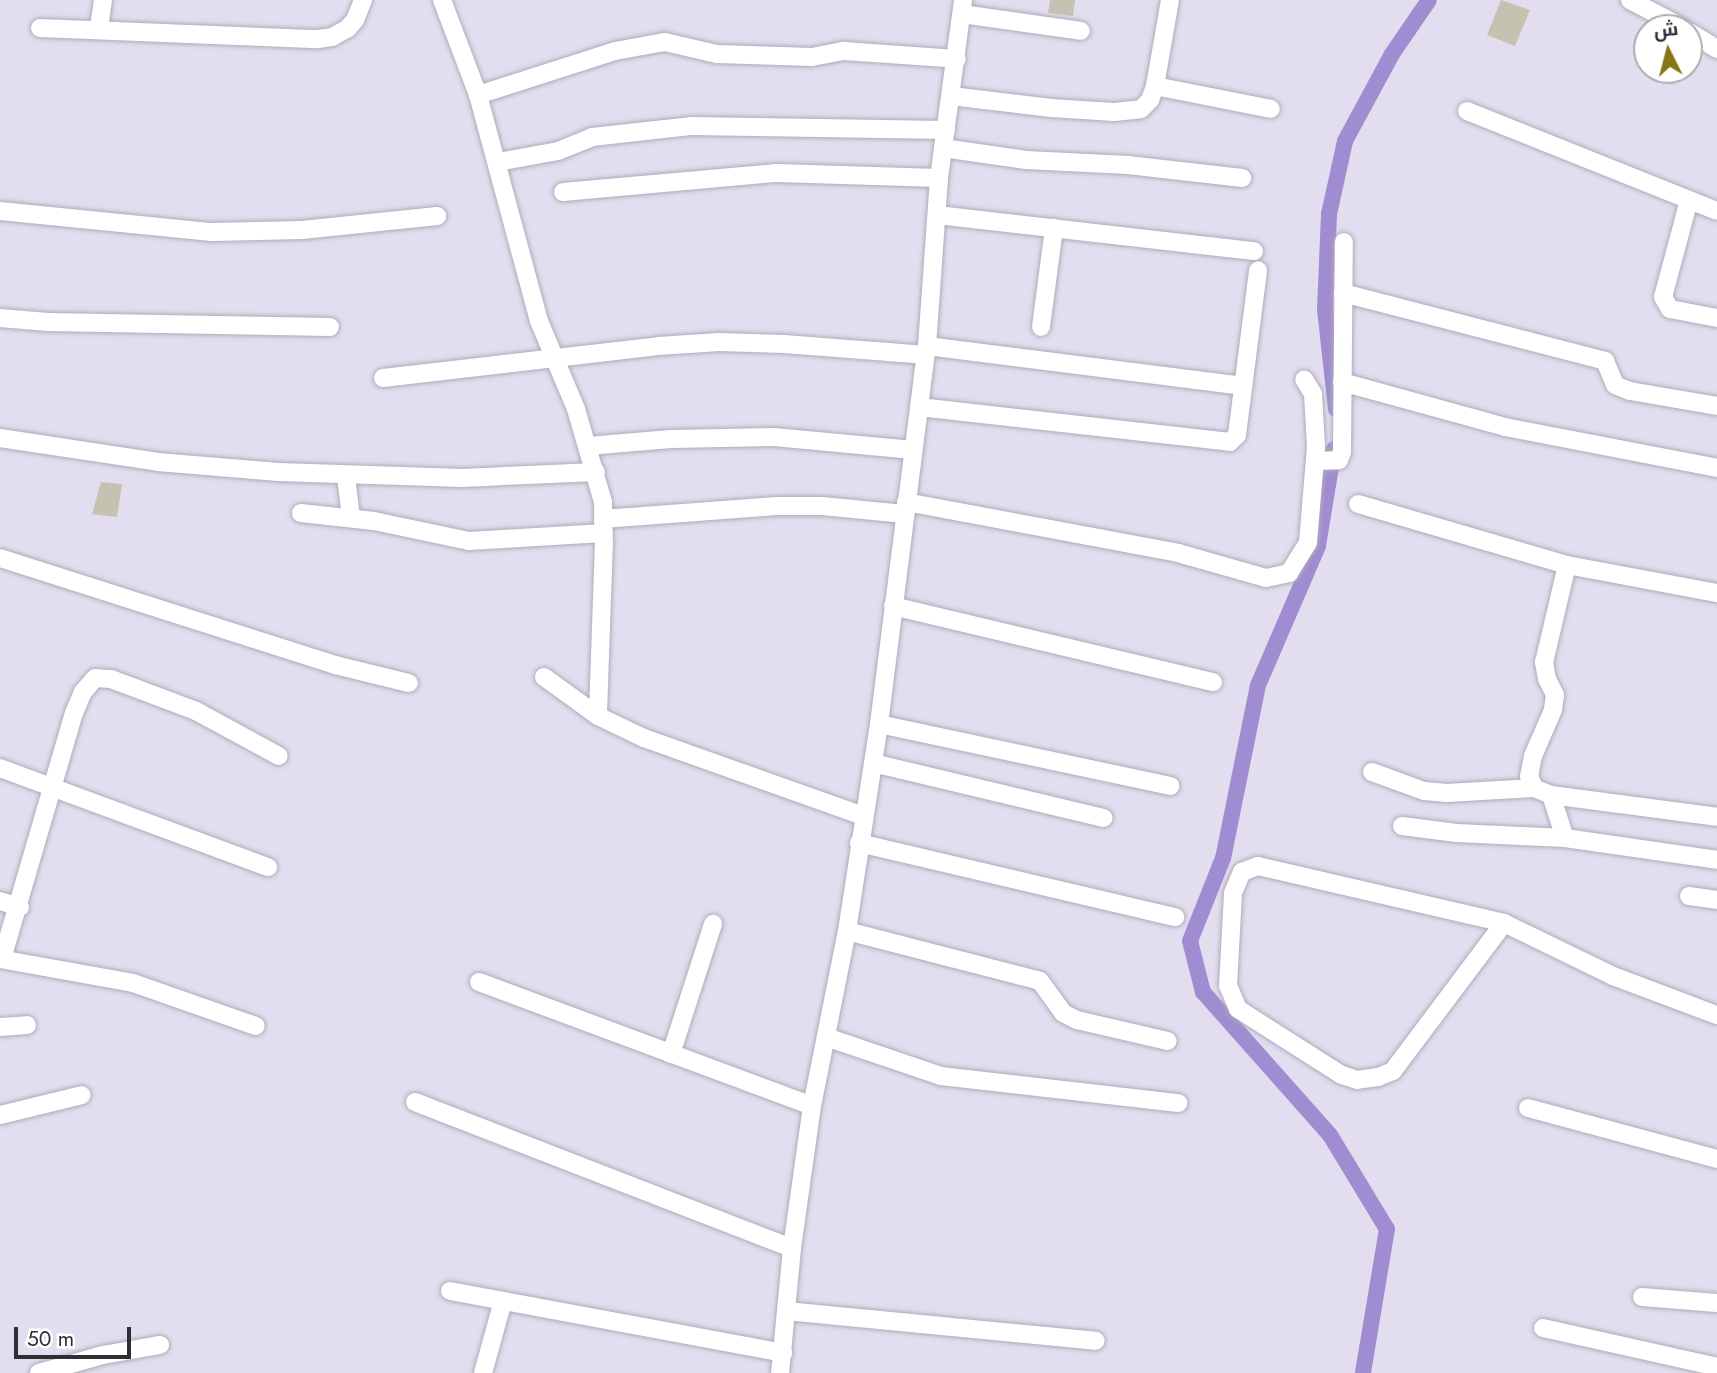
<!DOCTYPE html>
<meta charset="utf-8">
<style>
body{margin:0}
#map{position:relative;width:1717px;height:1373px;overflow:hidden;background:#e2deef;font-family:Jost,Cairo,sans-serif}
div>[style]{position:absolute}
.canal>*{height:16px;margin:-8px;padding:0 8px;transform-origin:8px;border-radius:8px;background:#a08cd0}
.building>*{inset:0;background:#c6c2b1}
.roads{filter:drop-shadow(0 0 2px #afabbb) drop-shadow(0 0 2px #afabbb)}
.minor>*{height:18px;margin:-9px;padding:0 9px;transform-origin:9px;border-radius:9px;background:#fff}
span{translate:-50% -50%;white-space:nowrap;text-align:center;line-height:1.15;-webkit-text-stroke:5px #fff;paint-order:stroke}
.north{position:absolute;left:1633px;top:14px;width:70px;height:70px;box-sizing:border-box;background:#fff;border:2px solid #acabae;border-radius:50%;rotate:354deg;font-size:19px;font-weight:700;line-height:28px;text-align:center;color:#302e35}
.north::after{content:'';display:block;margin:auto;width:24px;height:32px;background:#897519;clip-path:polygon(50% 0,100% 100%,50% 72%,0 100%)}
.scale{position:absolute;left:14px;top:1327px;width:117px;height:32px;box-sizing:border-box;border:4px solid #302e35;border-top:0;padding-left:9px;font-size:21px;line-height:24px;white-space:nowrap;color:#302e35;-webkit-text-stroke:5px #fff;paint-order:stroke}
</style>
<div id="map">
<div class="canal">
<i style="left:1336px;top:409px;width:100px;rotate:-96.3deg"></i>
<i style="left:1325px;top:310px;width:96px;rotate:-87.6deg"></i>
<i style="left:1329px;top:214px;width:75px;rotate:-77.6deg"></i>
<i style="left:1345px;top:141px;width:99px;rotate:-61.6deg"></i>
<i style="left:1392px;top:54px;width:65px;rotate:-55.6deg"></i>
<i style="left:1334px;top:449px;width:98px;rotate:99.4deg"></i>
<i style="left:1318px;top:546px;width:151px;rotate:113.3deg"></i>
<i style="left:1258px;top:685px;width:177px;rotate:101.4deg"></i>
<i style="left:1223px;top:858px;width:89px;rotate:111.7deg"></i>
<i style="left:1190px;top:941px;width:53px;rotate:75.7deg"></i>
<i style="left:1203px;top:992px;width:191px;rotate:48.4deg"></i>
<i style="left:1330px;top:1135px;width:110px;rotate:58.8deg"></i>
<i style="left:1387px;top:1229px;width:146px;rotate:99.5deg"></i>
</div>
<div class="building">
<i style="clip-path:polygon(1050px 0,1075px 0,1073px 16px,1048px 13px)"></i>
<i style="clip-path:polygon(1501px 0,1530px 10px,1515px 46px,1487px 35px)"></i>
<i style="clip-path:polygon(101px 482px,122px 484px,117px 517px,92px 514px)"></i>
</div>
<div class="roads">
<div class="minor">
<i style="left:442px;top:0;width:102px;rotate:69.2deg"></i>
<i style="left:478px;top:95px;width:234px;rotate:74.9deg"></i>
<i style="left:539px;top:321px;width:95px;rotate:67.2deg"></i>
<i style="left:576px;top:409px;width:97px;rotate:73.8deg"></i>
<i style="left:603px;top:502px;width:39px;rotate:89deg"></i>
<i style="left:604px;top:541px;width:175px;rotate:92deg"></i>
<i style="left:1630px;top:0;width:60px;rotate:27.8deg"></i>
<i style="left:962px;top:14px;width:120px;rotate:8.1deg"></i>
<i style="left:40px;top:28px;width:278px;rotate:2.3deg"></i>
<i style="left:318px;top:39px;width:14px;rotate:-8deg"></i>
<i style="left:332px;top:37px;width:18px;rotate:-29deg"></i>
<i style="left:348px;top:28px;width:11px;rotate:-49deg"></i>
<i style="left:355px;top:20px;width:22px;rotate:-68deg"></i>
<i style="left:99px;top:28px;width:28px;rotate:-82deg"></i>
<i style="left:1689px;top:32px;width:33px;rotate:31deg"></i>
<i style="left:1155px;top:86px;width:118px;rotate:11.2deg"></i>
<i style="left:478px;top:95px;width:144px;rotate:-17.8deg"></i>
<i style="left:615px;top:51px;width:51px;rotate:-10.2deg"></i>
<i style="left:665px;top:42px;width:53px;rotate:13deg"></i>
<i style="left:717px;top:54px;width:95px;rotate:1.8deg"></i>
<i style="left:812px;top:57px;width:33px;rotate:-11deg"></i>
<i style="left:844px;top:51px;width:113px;rotate:4deg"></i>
<i style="left:951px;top:96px;width:101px;rotate:6.8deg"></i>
<i style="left:1051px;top:108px;width:63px;rotate:3.6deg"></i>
<i style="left:1114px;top:112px;width:27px;rotate:-6deg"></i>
<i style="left:1141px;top:109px;width:13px;rotate:-45deg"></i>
<i style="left:1150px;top:100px;width:15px;rotate:-70deg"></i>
<i style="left:1155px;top:86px;width:87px;rotate:-80.1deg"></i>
<i style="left:1467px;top:111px;width:269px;rotate:21.8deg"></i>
<i style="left:943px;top:148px;width:84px;rotate:8.2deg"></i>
<i style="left:1026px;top:160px;width:102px;rotate:2.8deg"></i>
<i style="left:1128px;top:165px;width:115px;rotate:6.5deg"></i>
<i style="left:498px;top:162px;width:61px;rotate:-10.4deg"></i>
<i style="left:558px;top:151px;width:37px;rotate:-22deg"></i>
<i style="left:592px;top:137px;width:101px;rotate:-6.3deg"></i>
<i style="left:692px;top:126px;width:254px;rotate:0.9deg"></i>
<i style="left:563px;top:192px;width:215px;rotate:-5.1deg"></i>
<i style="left:777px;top:173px;width:162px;rotate:1.8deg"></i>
<i style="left:1689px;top:200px;width:100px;rotate:105deg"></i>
<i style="left:1663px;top:297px;width:14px;rotate:60deg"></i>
<i style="left:1670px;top:309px;width:48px;rotate:10.8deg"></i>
<i style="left:0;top:211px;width:213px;rotate:5.7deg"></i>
<i style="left:212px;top:232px;width:90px;rotate:-1.3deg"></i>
<i style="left:302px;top:230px;width:136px;rotate:-5.9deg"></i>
<i style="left:937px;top:215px;width:319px;rotate:6.5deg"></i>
<i style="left:1343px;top:293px;width:271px;rotate:14.5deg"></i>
<i style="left:1605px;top:361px;width:26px;rotate:67deg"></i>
<i style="left:1615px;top:385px;width:16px;rotate:22deg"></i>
<i style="left:1630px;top:391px;width:88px;rotate:9.8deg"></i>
<i style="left:0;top:318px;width:48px;rotate:4.8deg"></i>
<i style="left:48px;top:322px;width:282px;rotate:1deg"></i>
<i style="left:1041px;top:327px;width:100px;rotate:-82.5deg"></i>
<i style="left:927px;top:346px;width:319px;rotate:7.2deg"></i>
<i style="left:383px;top:378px;width:277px;rotate:-6.6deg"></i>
<i style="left:658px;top:346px;width:61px;rotate:-3.8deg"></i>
<i style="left:719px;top:342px;width:65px;rotate:1.8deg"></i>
<i style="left:784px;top:344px;width:142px;rotate:4.4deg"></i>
<i style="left:1342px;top:382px;width:169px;rotate:15.4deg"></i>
<i style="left:1505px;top:427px;width:216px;rotate:10.9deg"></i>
<i style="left:919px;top:407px;width:313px;rotate:6.4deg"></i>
<i style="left:1230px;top:442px;width:10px;rotate:-45deg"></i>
<i style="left:1237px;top:435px;width:166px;rotate:-82.7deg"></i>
<i style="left:0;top:438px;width:160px;rotate:8.6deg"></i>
<i style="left:158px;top:462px;width:121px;rotate:4.7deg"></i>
<i style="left:279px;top:472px;width:184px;rotate:1.9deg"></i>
<i style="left:463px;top:478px;width:133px;rotate:-2.6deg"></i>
<i style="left:588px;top:446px;width:83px;rotate:-4.8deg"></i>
<i style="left:671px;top:439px;width:103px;rotate:-1.1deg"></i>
<i style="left:774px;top:437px;width:140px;rotate:5.3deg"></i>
<i style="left:1315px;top:461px;width:24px;rotate:-2deg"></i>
<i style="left:1339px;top:460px;width:9px;rotate:-69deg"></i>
<i style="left:1342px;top:452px;width:210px;rotate:-89.5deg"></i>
<i style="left:346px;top:476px;width:42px;rotate:83.2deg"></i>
<i style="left:906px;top:502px;width:277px;rotate:10.6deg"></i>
<i style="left:1178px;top:553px;width:91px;rotate:15.9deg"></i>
<i style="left:1266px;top:578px;width:24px;rotate:-12deg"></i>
<i style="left:1289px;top:573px;width:36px;rotate:-58deg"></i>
<i style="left:1308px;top:542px;width:96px;rotate:-85.2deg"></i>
<i style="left:1316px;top:446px;width:52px;rotate:-93.3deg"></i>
<i style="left:1313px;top:394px;width:17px;rotate:-121deg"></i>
<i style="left:1358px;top:504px;width:218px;rotate:16.3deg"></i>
<i style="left:1567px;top:565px;width:153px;rotate:10.6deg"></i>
<i style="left:301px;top:513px;width:73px;rotate:6.3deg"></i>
<i style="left:374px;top:521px;width:97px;rotate:11.9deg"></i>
<i style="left:469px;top:541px;width:135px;rotate:-3.4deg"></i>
<i style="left:603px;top:519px;width:174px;rotate:-4.3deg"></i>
<i style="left:777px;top:506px;width:45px"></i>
<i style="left:822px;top:506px;width:83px;rotate:5.5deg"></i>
<i style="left:0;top:558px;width:352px;rotate:17.7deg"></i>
<i style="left:335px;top:665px;width:76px;rotate:13.7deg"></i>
<i style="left:1567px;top:565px;width:100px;rotate:103.3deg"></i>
<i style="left:1544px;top:662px;width:17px;rotate:80deg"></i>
<i style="left:1547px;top:679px;width:18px;rotate:63deg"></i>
<i style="left:1555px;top:695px;width:15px;rotate:98deg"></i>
<i style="left:1553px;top:710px;width:50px;rotate:113.5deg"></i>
<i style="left:1533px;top:756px;width:20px;rotate:101deg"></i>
<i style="left:1529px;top:776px;width:13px;rotate:67deg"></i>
<i style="left:1534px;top:788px;width:18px;rotate:22deg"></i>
<i style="left:1551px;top:795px;width:167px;rotate:7.5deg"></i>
<i style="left:893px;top:606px;width:329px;rotate:13.4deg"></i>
<i style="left:544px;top:677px;width:67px;rotate:35.8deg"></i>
<i style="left:598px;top:716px;width:51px;rotate:25.6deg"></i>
<i style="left:644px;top:738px;width:232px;rotate:19.6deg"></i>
<i style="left:879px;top:724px;width:298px;rotate:12deg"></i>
<i style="left:873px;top:763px;width:237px;rotate:13.4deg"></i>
<i style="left:0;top:768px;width:286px;rotate:20.3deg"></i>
<i style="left:1372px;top:772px;width:55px;rotate:20.1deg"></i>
<i style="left:1424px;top:791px;width:23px;rotate:5deg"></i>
<i style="left:1447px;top:793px;width:87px;rotate:-3.3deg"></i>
<i style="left:1551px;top:795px;width:45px;rotate:72deg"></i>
<i style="left:1402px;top:826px;width:55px;rotate:7.3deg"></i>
<i style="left:1457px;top:833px;width:108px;rotate:2.7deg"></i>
<i style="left:1565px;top:838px;width:154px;rotate:8.2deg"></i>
<i style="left:859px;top:843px;width:325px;rotate:13.2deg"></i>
<i style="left:1689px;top:896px;width:28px;rotate:8deg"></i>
<i style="left:0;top:901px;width:21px;rotate:17deg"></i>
<i style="left:1504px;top:923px;width:185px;rotate:126.9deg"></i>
<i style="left:1393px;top:1071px;width:16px;rotate:158deg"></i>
<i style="left:1378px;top:1077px;width:21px;rotate:172deg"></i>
<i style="left:1357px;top:1080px;width:18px;rotate:-161deg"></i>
<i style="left:1340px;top:1074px;width:121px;rotate:-147.5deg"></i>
<i style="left:1238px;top:1009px;width:25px;rotate:-113deg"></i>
<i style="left:1228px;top:986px;width:93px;rotate:-86.9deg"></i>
<i style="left:1233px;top:893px;width:23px;rotate:-67deg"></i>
<i style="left:1242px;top:872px;width:17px;rotate:-21deg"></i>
<i style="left:1258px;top:866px;width:253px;rotate:13deg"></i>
<i style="left:1504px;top:923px;width:121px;rotate:25.9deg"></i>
<i style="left:1613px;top:976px;width:111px;rotate:20.6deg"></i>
<i style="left:847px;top:931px;width:199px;rotate:14.5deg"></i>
<i style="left:1040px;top:981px;width:39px;rotate:54deg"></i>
<i style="left:1063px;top:1013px;width:16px;rotate:27deg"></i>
<i style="left:1077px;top:1020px;width:93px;rotate:13deg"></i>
<i style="left:0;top:959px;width:135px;rotate:10.2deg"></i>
<i style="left:133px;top:983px;width:130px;rotate:19.3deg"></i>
<i style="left:2px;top:959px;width:256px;rotate:-73.7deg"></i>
<i style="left:74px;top:713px;width:23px;rotate:-67deg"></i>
<i style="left:83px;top:692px;width:18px;rotate:-49deg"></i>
<i style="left:95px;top:678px;width:16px;rotate:4deg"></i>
<i style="left:111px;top:679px;width:91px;rotate:20.6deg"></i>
<i style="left:196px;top:711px;width:94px;rotate:28.5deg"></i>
<i style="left:479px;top:982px;width:355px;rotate:20.4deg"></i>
<i style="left:0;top:1027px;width:27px;rotate:-4deg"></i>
<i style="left:826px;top:1037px;width:121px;rotate:18.7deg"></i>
<i style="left:941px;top:1076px;width:239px;rotate:6.5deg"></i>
<i style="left:671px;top:1054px;width:137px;rotate:-72.1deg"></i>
<i style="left:415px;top:1102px;width:404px;rotate:21.2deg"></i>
<i style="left:1528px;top:1108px;width:196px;rotate:15.1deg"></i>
<i style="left:0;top:1115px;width:84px;rotate:-13.7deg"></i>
<i style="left:450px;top:1291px;width:339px;rotate:10.5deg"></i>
<i style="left:1642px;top:1297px;width:75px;rotate:4.6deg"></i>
<i style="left:786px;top:1311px;width:311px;rotate:5.5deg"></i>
<i style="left:1543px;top:1328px;width:178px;rotate:12.6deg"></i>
<i style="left:39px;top:1373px;width:66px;rotate:-15.7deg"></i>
<i style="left:103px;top:1355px;width:58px;rotate:-10deg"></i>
<i style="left:483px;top:1373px;width:75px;rotate:-74.5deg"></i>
<i style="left:780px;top:1373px;width:126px;rotate:-84.5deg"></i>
<i style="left:792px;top:1248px;width:143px;rotate:-82deg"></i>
<i style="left:812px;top:1106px;width:178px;rotate:-78.7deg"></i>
<i style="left:847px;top:931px;width:209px;rotate:-81.2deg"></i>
<i style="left:879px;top:724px;width:381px;rotate:-82.8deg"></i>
<i style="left:927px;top:346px;width:168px;rotate:-85.9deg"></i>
<i style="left:939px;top:178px;width:180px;rotate:-82.3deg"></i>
</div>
</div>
<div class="north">ش</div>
<div class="scale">50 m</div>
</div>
